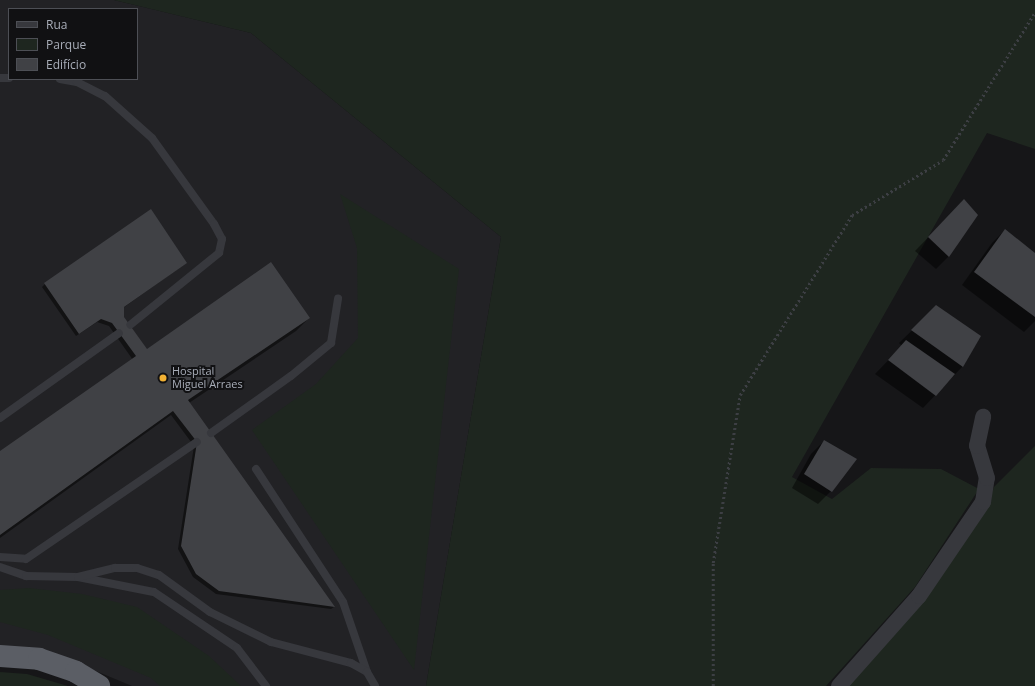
<!DOCTYPE html>
<meta charset="utf-8">
<style>
body{margin:0}
#map{position:relative;width:1035px;height:686px;overflow:hidden;background:#161618;font-family:"Open Sans",sans-serif}
div>[style]{position:absolute}
.built>*{inset:0;background:#222225}
.green>*{inset:0;background:#1e261f}
.shadow>*{inset:0;background:#0007}
.building>*{inset:0;background:#404145}
.path>*{height:2.5px;margin-top:-1.25px;transform-origin:0;background:repeating-linear-gradient(90deg,#3d3f44 0 2px,transparent 0 5px)}
.service>*{height:8px;margin:-4px;padding:0 4px;transform-origin:4px;border-radius:4px;background:#37383d}
.minor>*{height:16px;margin:-8px;padding:0 8px;transform-origin:8px;border-radius:8px;background:#37383d}
.trunk>*{height:22px;margin:-11px;padding:0 11px;transform-origin:11px;border-radius:11px;background:#5b5e65}
.dots>*{width:11px;height:11px;translate:-50% -50%;box-sizing:border-box;border:2px solid #111113;border-radius:50%}
span{translate:-50% -50%;white-space:nowrap;text-align:center;line-height:1.15;-webkit-text-stroke:4px #111113;paint-order:stroke}
.poi-label{font-size:11px;color:#a8adb8}
.left{translate:0 -50%;text-align:left}
.legend{position:absolute;left:8px;top:8px;width:130px;height:72px;box-sizing:border-box;background:#111113;border:1px solid #4d4f55;margin:0;padding:5px 7px;list-style:none;font-size:12px;color:#a8adb8}
.legend li{display:flex;align-items:center;gap:8px;height:20px}
.legend b{width:20px;border:1px solid #4d4f55}
</style>
<div id="map">
<div class="built">
<i style="clip-path:polygon(evenodd,0 0,114px 0,251px 33px,501px 237px,426px 686px,132px 686px,55px 654px,0 647px,0 0,9px 9px,137px 9px,137px 79px,9px 79px,9px 9px)"></i>
</div>
<div class="green">
<i style="clip-path:polygon(114px 0,1035px 0,1035px 149px,987px 133px,792px 477px,832px 499px,871px 468px,941px 469px,979px 489px,915px 587px,826px 686px,426px 686px,501px 237px,251px 33px)"></i>
<i style="clip-path:polygon(340px 194px,459px 269px,414px 670px,252px 430px,316px 384px,358px 338px,357px 248px)"></i>
<i style="clip-path:polygon(1035px 446px,1035px 686px,843px 686px,986px 509px,994px 487px)"></i>
<i style="clip-path:polygon(29px 588px,82px 594px,137px 607px,209px 656px,241px 686px,160px 686px,151px 678px,48px 635px,0 622px,0 590px)"></i>
<i style="clip-path:polygon(0 672px,27px 674px,68px 686px,0 686px)"></i>
</div>
<div class="shadow">
<i style="clip-path:polygon(951px 214px,949px 256px,936px 269px,915px 251px)"></i>
<i style="clip-path:polygon(1005px 230px,1035px 254px,1035px 321px,1024px 332px,962px 285px,992px 243px)"></i>
<i style="clip-path:polygon(186px 263px,123px 308px,123px 318px,147px 350px,309px 318px,296px 331px,189px 403px,334px 607px,331px 609px,216px 594px,193px 577px,178px 549px,194px 446px,171px 415px,0 538px,0 453px,133px 360px,109px 326px,97px 322px,76px 336px,42px 287px,45px 284px)"></i>
<i style="clip-path:polygon(936px 307px,980px 337px,962px 367px,923px 408px,875px 374px,902px 346px,899px 343px)"></i>
<i style="clip-path:polygon(824px 441px,831px 491px,818px 504px,792px 488px,811px 454px)"></i>
</div>
<div class="building">
<i style="clip-path:polygon(964px 199px,978px 215px,949px 257px,928px 237px)"></i>
<i style="clip-path:polygon(151px 209px,187px 263px,124px 307px,124px 317px,147px 349px,271px 262px,310px 318px,188px 400px,335px 607px,219px 591px,196px 574px,181px 546px,197px 442px,173px 411px,0 535px,0 451px,136px 356px,112px 323px,101px 319px,79px 334px,44px 283px)"></i>
<i style="clip-path:polygon(1005px 229px,1035px 253px,1035px 317px,974px 272px)"></i>
<i style="clip-path:polygon(936px 305px,981px 336px,963px 367px,911px 330px)"></i>
<i style="clip-path:polygon(906px 340px,955px 374px,936px 396px,888px 360px)"></i>
<i style="clip-path:polygon(824px 440px,857px 459px,832px 492px,804px 474px)"></i>
</div>
<div class="path">
<i style="left:713px;top:686px;width:123px;rotate:-90deg"></i>
<i style="left:713px;top:563px;width:170px;rotate:-80.9deg"></i>
<i style="left:740px;top:395px;width:212px;rotate:-58.1deg"></i>
<i style="left:852px;top:215px;width:106px;rotate:-31.1deg"></i>
<i style="left:943px;top:160px;width:174px;rotate:-58.1deg"></i>
</div>
<div class="service">
<i style="left:0;top:78px;width:9px"></i>
<i style="left:60px;top:79px;width:17px;rotate:10deg"></i>
<i style="left:77px;top:82px;width:31px;rotate:27deg"></i>
<i style="left:105px;top:96px;width:63px;rotate:41.8deg"></i>
<i style="left:152px;top:138px;width:106px;rotate:54.2deg"></i>
<i style="left:214px;top:224px;width:17px;rotate:62deg"></i>
<i style="left:222px;top:239px;width:14px;rotate:102deg"></i>
<i style="left:219px;top:253px;width:114px;rotate:141deg"></i>
<i style="left:0;top:418px;width:146px;rotate:-35.5deg"></i>
<i style="left:211px;top:433px;width:98px;rotate:-35.5deg"></i>
<i style="left:291px;top:376px;width:52px;rotate:-39.5deg"></i>
<i style="left:331px;top:343px;width:45px;rotate:-81deg"></i>
<i style="left:256px;top:469px;width:159px;rotate:56.8deg"></i>
<i style="left:343px;top:602px;width:74px;rotate:71.1deg"></i>
<i style="left:0;top:557px;width:26px;rotate:4deg"></i>
<i style="left:26px;top:559px;width:207px;rotate:-34.4deg"></i>
<i style="left:0;top:567px;width:28px;rotate:19deg"></i>
<i style="left:26px;top:576px;width:52px;rotate:1.1deg"></i>
<i style="left:78px;top:577px;width:77px;rotate:11.2deg"></i>
<i style="left:154px;top:592px;width:100px;rotate:34deg"></i>
<i style="left:237px;top:648px;width:48px;rotate:52.7deg"></i>
<i style="left:78px;top:577px;width:38px;rotate:-14deg"></i>
<i style="left:115px;top:568px;width:22px"></i>
<i style="left:137px;top:568px;width:23px;rotate:18deg"></i>
<i style="left:159px;top:575px;width:63px;rotate:36deg"></i>
<i style="left:210px;top:612px;width:68px;rotate:26.2deg"></i>
<i style="left:271px;top:642px;width:83px;rotate:14.7deg"></i>
<i style="left:351px;top:663px;width:18px;rotate:29deg"></i>
<i style="left:367px;top:672px;width:16px;rotate:60deg"></i>
</div>
<div class="minor">
<i style="left:839px;top:686px;width:120px;rotate:-48.4deg"></i>
<i style="left:919px;top:596px;width:114px;rotate:-55.8deg"></i>
<i style="left:983px;top:502px;width:24px;rotate:-81deg"></i>
<i style="left:987px;top:478px;width:34px;rotate:-107deg"></i>
<i style="left:977px;top:446px;width:30px;rotate:-78deg"></i>
</div>
<div class="trunk">
<i style="left:0;top:656px;width:39px;rotate:4deg"></i>
<i style="left:39px;top:659px;width:39px;rotate:19deg"></i>
<i style="left:76px;top:672px;width:27px;rotate:31deg"></i>
</div>
<div class="dots">
<i style="left:163px;top:378px;background:#f2b134"></i>
</div>
<div class="poi-label">
<span class="left" style="left:172px;top:378px">Hospital<br>Miguel Arraes</span>
</div>
<ul class="legend">
<li><b style="height:5px;background:#37383d"></b>Rua</li>
<li><b style="height:11px;background:#1e261f"></b>Parque</li>
<li><b style="height:11px;background:#404145"></b>Edifício</li>
</ul>
</div>
